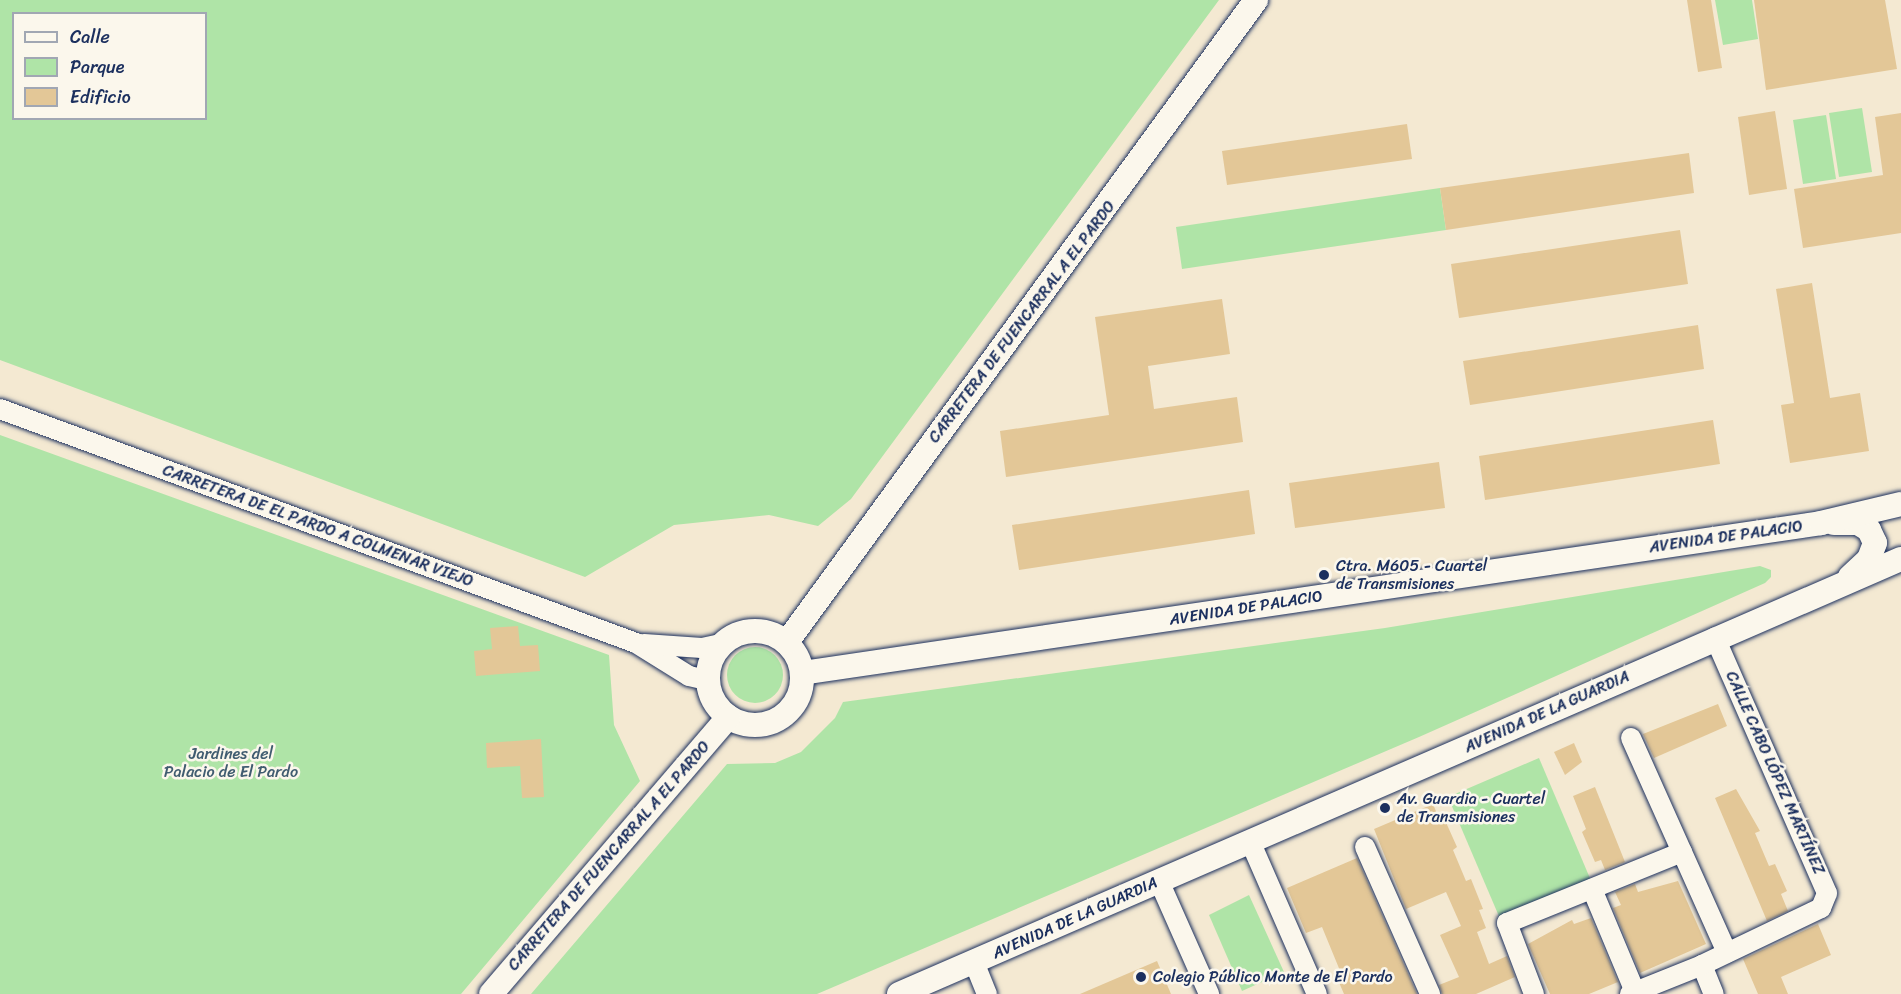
<!DOCTYPE html>
<meta charset="utf-8">
<style>
body{margin:0}
#map{position:relative;width:1901px;height:994px;overflow:hidden;background:#f4e9d2;font-family:Sriracha,sans-serif}
div>[style]{position:absolute}
.green>*{inset:0;background:#afe4a7}
.round{border-radius:50%}
.building>*{inset:0;background:#e3c797}
.roads{filter:drop-shadow(0 0 2px #1b2f5e) drop-shadow(0 0 2px #1b2f5e)}
.minor>*{height:20px;margin:-10px;padding:0 10px;transform-origin:10px;border-radius:10px;background:#fbf7ec}
.tertiary>*{height:24px;margin:-12px;padding:0 12px;transform-origin:12px;border-radius:12px;background:#fbf7ec}
.tertiary>.ring{margin:-12px;padding:0;box-sizing:content-box;background:none;border:24px solid #fbf7ec;border-radius:50%}
.dots>*{width:16px;height:16px;translate:-50% -50%;box-sizing:border-box;border:3px solid #fbf7ec;border-radius:50%}
span{translate:-50% -50%;white-space:nowrap;text-align:center;line-height:1.15;-webkit-text-stroke:5px #fbf7ec;paint-order:stroke}
.street-label{font-size:16px;color:#1b2f5e}
.poi-label{font-size:16px;color:#1b2f5e}
.left{translate:0 -50%;text-align:left}
.park-label{font-size:16px;color:#405c70}
.legend{position:absolute;left:12px;top:12px;width:195px;height:108px;box-sizing:border-box;background:#fbf7ec;border:2px solid #a1a7b3;margin:0;padding:8px 10px;list-style:none;font-size:18px;color:#1b2f5e}
.legend li{display:flex;align-items:center;gap:12px;height:30px}
.legend b{width:30px;border:2px solid #a1a7b3}
</style>
<div id="map">
<div class="green">
<i style="clip-path:polygon(evenodd,0 0,1219px 0,851px 499px,818px 526px,769px 515px,674px 525px,585px 577px,0 360px,0 0,14px 14px,206px 14px,206px 118px,14px 118px,14px 14px)"></i>
<i style="clip-path:polygon(1715px 0,1752px 0,1758px 39px,1723px 45px)"></i>
<i style="clip-path:polygon(1862px 108px,1872px 172px,1839px 177px,1829px 113px)"></i>
<i style="clip-path:polygon(1826px 115px,1836px 179px,1803px 184px,1793px 120px)"></i>
<i style="clip-path:polygon(1440px 188px,1446px 230px,1182px 269px,1176px 227px)"></i>
<i style="clip-path:polygon(0 435px,609px 655px,614px 725px,640px 781px,461px 994px,0 994px)"></i>
<i style="clip-path:polygon(1760px 566px,1771px 570px,1771px 577px,1765px 583px,1419px 737px,817px 994px,531px 994px,727px 764px,775px 763px,801px 752px,835px 718px,843px 702px,1385px 628px)"></i>
<i class="round" style="left:727px;top:647px;width:56px;height:56px"></i>
<i style="clip-path:polygon(1539px 758px,1592px 883px,1501px 921px,1448px 797px)"></i>
<i style="clip-path:polygon(1249px 895px,1284px 972px,1242px 991px,1209px 915px)"></i>
</div>
<div class="building">
<i style="clip-path:polygon(1687px 0,1711px 0,1722px 68px,1698px 72px)"></i>
<i style="clip-path:polygon(1754px 0,1885px 0,1897px 69px,1766px 90px)"></i>
<i style="clip-path:polygon(1775px 111px,1787px 189px,1749px 195px,1738px 117px)"></i>
<i style="clip-path:polygon(1901px 113px,1901px 233px,1803px 248px,1794px 189px,1883px 175px,1875px 117px)"></i>
<i style="clip-path:polygon(1407px 124px,1412px 159px,1227px 185px,1222px 151px)"></i>
<i style="clip-path:polygon(1689px 153px,1694px 193px,1446px 230px,1440px 188px)"></i>
<i style="clip-path:polygon(1680px 230px,1688px 284px,1459px 318px,1451px 264px)"></i>
<i style="clip-path:polygon(1812px 283px,1830px 398px,1860px 393px,1869px 451px,1790px 463px,1781px 405px,1794px 403px,1776px 289px)"></i>
<i style="clip-path:polygon(1222px 299px,1230px 354px,1148px 366px,1154px 409px,1237px 397px,1243px 442px,1006px 477px,1000px 431px,1109px 415px,1095px 317px)"></i>
<i style="clip-path:polygon(1698px 325px,1704px 369px,1470px 405px,1463px 361px)"></i>
<i style="clip-path:polygon(1713px 420px,1720px 464px,1485px 500px,1479px 456px)"></i>
<i style="clip-path:polygon(1439px 462px,1445px 508px,1295px 528px,1289px 483px)"></i>
<i style="clip-path:polygon(1249px 490px,1255px 534px,1019px 570px,1012px 525px)"></i>
<i style="clip-path:polygon(518px 626px,520px 646px,538px 645px,540px 671px,476px 676px,474px 651px,492px 649px,490px 628px)"></i>
<i style="clip-path:polygon(1718px 704px,1727px 726px,1654px 758px,1643px 734px)"></i>
<i style="clip-path:polygon(541px 739px,544px 797px,522px 798px,520px 766px,487px 768px,486px 743px)"></i>
<i style="clip-path:polygon(1574px 743px,1582px 762px,1565px 775px,1554px 752px)"></i>
<i style="clip-path:polygon(1595px 787px,1625px 862px,1605px 870px,1601px 860px,1595px 862px,1582px 832px,1586px 829px,1573px 796px)"></i>
<i style="clip-path:polygon(1736px 789px,1760px 831px,1755px 833px,1769px 866px,1775px 864px,1787px 891px,1781px 894px,1788px 911px,1767px 921px,1715px 798px)"></i>
<i style="clip-path:polygon(1433px 804px,1440px 821px,1444px 818px,1457px 847px,1453px 850px,1466px 881px,1471px 879px,1483px 909px,1479px 910px,1486px 928px,1477px 932px,1489px 964px,1507px 956px,1515px 977px,1476px 994px,1442px 994px,1439px 985px,1459px 977px,1440px 935px,1461px 926px,1446px 892px,1406px 909px,1374px 829px)"></i>
<i style="clip-path:polygon(1357px 858px,1417px 994px,1344px 994px,1338px 980px,1343px 978px,1322px 927px,1306px 933px,1287px 888px)"></i>
<i style="clip-path:polygon(1678px 881px,1706px 944px,1640px 973px,1613px 908px,1621px 905px,1615px 892px,1635px 884px,1638px 892px)"></i>
<i style="clip-path:polygon(1591px 918px,1618px 982px,1589px 994px,1550px 994px,1528px 944px,1572px 920px,1574px 924px)"></i>
<i style="clip-path:polygon(1818px 924px,1831px 955px,1781px 977px,1788px 994px,1758px 994px,1743px 959px)"></i>
<i style="clip-path:polygon(1157px 961px,1171px 994px,1080px 994px)"></i>
</div>
<div class="roads">
<div class="minor">
<i style="left:0;top:409px;width:678px;rotate:20.2deg"></i>
<i style="left:636px;top:643px;width:62px;rotate:31.9deg"></i>
<i style="left:689px;top:676px;width:18px;rotate:13deg"></i>
<i style="left:644px;top:644px;width:58px;rotate:3.9deg"></i>
<i style="left:702px;top:648px;width:19px;rotate:-12deg"></i>
<i style="left:1631px;top:738px;width:235px;rotate:65.9deg"></i>
<i style="left:1250px;top:841px;width:167px;rotate:66.4deg"></i>
<i style="left:1365px;top:847px;width:161px;rotate:66.1deg"></i>
<i style="left:1159px;top:881px;width:124px;rotate:66.1deg"></i>
<i style="left:1592px;top:889px;width:112px;rotate:67.3deg"></i>
<i style="left:974px;top:962px;width:35px;rotate:68deg"></i>
<i style="left:1702px;top:965px;width:31px;rotate:68deg"></i>
<i style="left:1534px;top:994px;width:76px;rotate:-110.8deg"></i>
<i style="left:1507px;top:923px;width:189px;rotate:-22.1deg"></i>
<i style="left:1630px;top:994px;width:78px;rotate:-21.9deg"></i>
<i style="left:1702px;top:965px;width:132px;rotate:-25.6deg"></i>
<i style="left:1821px;top:908px;width:16px;rotate:-68deg"></i>
<i style="left:1827px;top:893px;width:279px;rotate:-113.7deg"></i>
</div>
<div class="tertiary">
<i style="left:1834px;top:523px;width:24px"></i>
<i style="left:1858px;top:523px;width:13px;rotate:32deg"></i>
<i style="left:1869px;top:530px;width:14px;rotate:65deg"></i>
<i style="left:1875px;top:543px;width:17px;rotate:111deg"></i>
<i style="left:1869px;top:559px;width:26px;rotate:137deg"></i>
<i class="ring" style="left:708px;top:631px;width:70px;height:70px"></i>
<i style="left:787px;top:642px;width:795px;rotate:-53.85deg"></i>
<i style="left:802px;top:673px;width:1030px;rotate:-8.37deg"></i>
<i style="left:1821px;top:523px;width:82px;rotate:-13.4deg"></i>
<i style="left:491px;top:994px;width:365px;rotate:-49.4deg"></i>
<i style="left:899px;top:994px;width:1092px;rotate:-23.47deg"></i>
</div>
</div>
<div class="dots">
<i style="left:1324px;top:575px;background:#1b2f5e"></i>
<i style="left:1385px;top:808px;background:#1b2f5e"></i>
<i style="left:1141px;top:977px;background:#1b2f5e"></i>
</div>
<div class="street-label">
<span style="left:1022px;top:322px;rotate:-53deg">CARRETERA DE FUENCARRAL A EL PARDO</span>
<span style="left:318px;top:526px;rotate:20deg">CARRETERA DE EL PARDO A COLMENAR VIEJO</span>
<span style="left:1726px;top:537px;rotate:-8deg">AVENIDA DE PALACIO</span>
<span style="left:1246px;top:608px;rotate:-9deg">AVENIDA DE PALACIO</span>
<span style="left:1547px;top:712px;rotate:-24deg">AVENIDA DE LA GUARDIA</span>
<span style="left:1775px;top:773px;rotate:66deg">CALLE CABO LÓPEZ MARTÍNEZ</span>
<span style="left:609px;top:856px;rotate:-49deg">CARRETERA DE FUENCARRAL A EL PARDO</span>
<span style="left:1075px;top:918px;rotate:-24deg">AVENIDA DE LA GUARDIA</span>
</div>
<div class="poi-label">
<span class="left" style="left:1336px;top:575px">Ctra. M605 - Cuartel<br>de Transmisiones</span>
<span class="left" style="left:1397px;top:808px">Av. Guardia - Cuartel<br>de Transmisiones</span>
<span class="left" style="left:1153px;top:977px">Colegio Público Monte de El Pardo</span>
</div>
<div class="park-label">
<span style="left:231px;top:763px">Jardines del<br>Palacio de El Pardo</span>
</div>
<ul class="legend">
<li><b style="height:8px;background:#fbf7ec"></b>Calle</li>
<li><b style="height:16px;background:#afe4a7"></b>Parque</li>
<li><b style="height:16px;background:#e3c797"></b>Edificio</li>
</ul>
</div>
